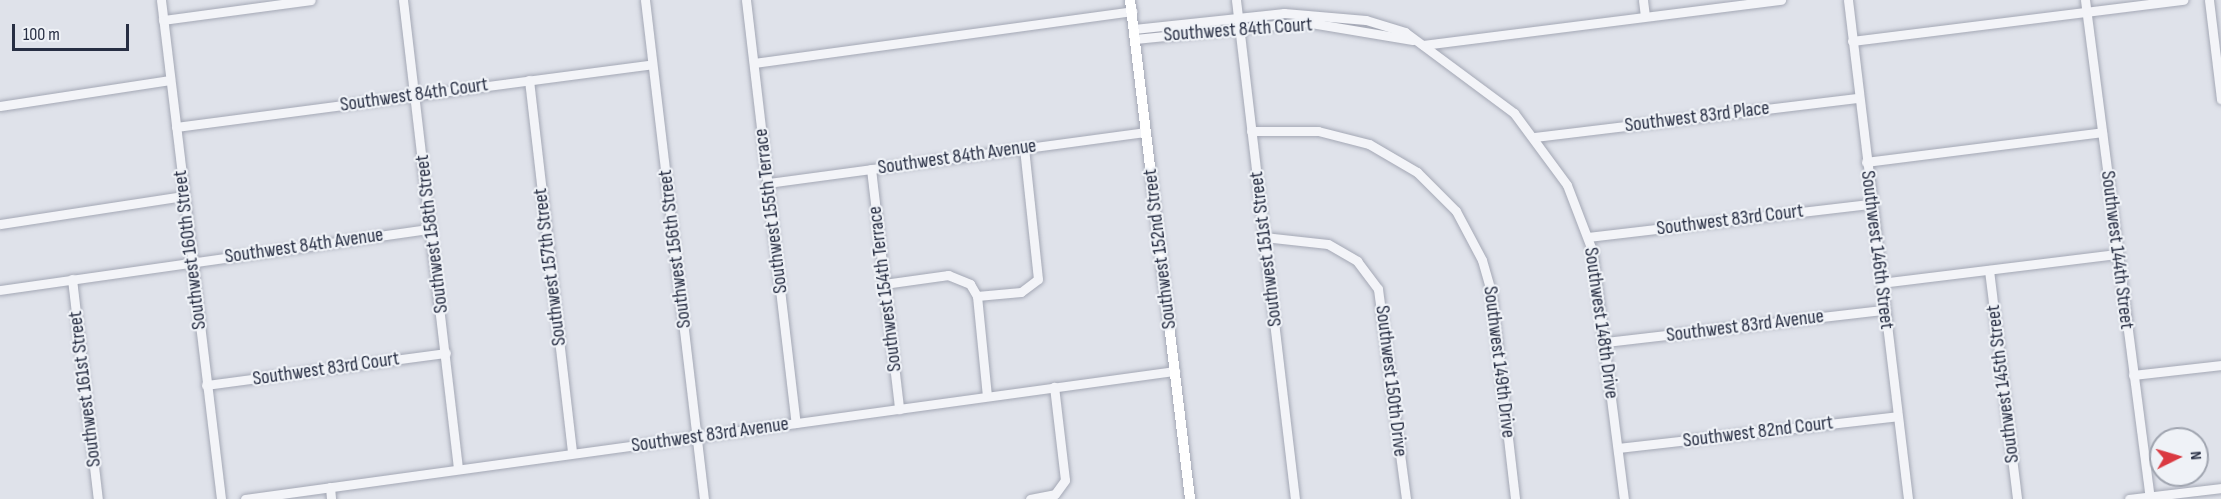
<!DOCTYPE html>
<style>
body{margin:0}
#map{position:relative;width:2221px;height:499px;overflow:hidden;background:#dfe2ea;font-family:"Sofia Sans Condensed",sans-serif}
div>[style]{position:absolute}
.roads{filter:drop-shadow(0 0 2px #a4a8b5) drop-shadow(0 0 2px #a4a8b5)}
.minor>*{height:9px;margin:-4.5px;padding:0 4.5px;transform-origin:4.5px;border-radius:4.5px;background:#f3f4f8}
.major>*{height:10px;margin:-5px;padding:0 5px;transform-origin:5px;border-radius:5px;background:#fff}
span{translate:-50% -50%;white-space:nowrap;text-align:center;line-height:1.15;-webkit-text-stroke:4.5px #eff2f7;paint-order:stroke}
.street-label{font-size:20px;color:#272e43}
.north{position:absolute;left:2149px;top:427px;width:60px;height:60px;box-sizing:border-box;background:#eff2f7;border:2px solid #9fa4af;border-radius:50%;rotate:85deg;font-size:16px;font-weight:700;line-height:24px;text-align:center;color:#272e43}
.north::after{content:'';display:block;margin:auto;width:21px;height:27px;background:#da3941;clip-path:polygon(50% 0,100% 100%,50% 72%,0 100%)}
.scale{position:absolute;left:12px;top:24px;width:117px;height:27px;box-sizing:border-box;border:3px solid #272e43;border-top:0;padding-left:8px;font-size:18px;line-height:21px;white-space:nowrap;color:#272e43;-webkit-text-stroke:4px #eff2f7;paint-order:stroke}
</style>
<div id="map">
<div class="roads">
<div class="minor">
<i style="left:161px;top:0;width:503px;rotate:83.14deg"></i>
<i style="left:403px;top:0;width:472px;rotate:83.3deg"></i>
<i style="left:645px;top:0;width:502px;rotate:83.26deg"></i>
<i style="left:746px;top:0;width:426px;rotate:83.3deg"></i>
<i style="left:1236px;top:0;width:502px;rotate:83.26deg"></i>
<i style="left:1643px;top:0;width:16px;rotate:83deg"></i>
<i style="left:1848px;top:0;width:503px;rotate:83.14deg"></i>
<i style="left:2085px;top:0;width:503px;rotate:82.58deg"></i>
<i style="left:2209px;top:0;width:100px;rotate:83.1deg"></i>
<i style="left:163px;top:20px;width:149px;rotate:-7.7deg"></i>
<i style="left:1134px;top:29px;width:151px;rotate:-6.1deg"></i>
<i style="left:1284px;top:13px;width:82px;rotate:4.9deg"></i>
<i style="left:1366px;top:20px;width:41px;rotate:17.1deg"></i>
<i style="left:1405px;top:32px;width:136px;rotate:36.6deg"></i>
<i style="left:1514px;top:113px;width:89px;rotate:53.6deg"></i>
<i style="left:1567px;top:185px;width:70px;rotate:69deg"></i>
<i style="left:1592px;top:250px;width:251px;rotate:82.7deg"></i>
<i style="left:1135px;top:39px;width:171px;rotate:-5.7deg"></i>
<i style="left:1305px;top:22px;width:109px;rotate:9.5deg"></i>
<i style="left:1852px;top:41px;width:334px;rotate:-7.1deg"></i>
<i style="left:1423px;top:45px;width:361px;rotate:-7.2deg"></i>
<i style="left:754px;top:63px;width:382px;rotate:-7.8deg"></i>
<i style="left:529px;top:80px;width:375px;rotate:83.4deg"></i>
<i style="left:0;top:106px;width:172px;rotate:-8.7deg"></i>
<i style="left:176px;top:127px;width:480px;rotate:-7.5deg"></i>
<i style="left:1251px;top:131px;width:67px"></i>
<i style="left:1318px;top:131px;width:53px;rotate:14.3deg"></i>
<i style="left:1369px;top:144px;width:56px;rotate:30.3deg"></i>
<i style="left:1417px;top:172px;width:55px;rotate:45deg"></i>
<i style="left:1456px;top:211px;width:55px;rotate:62deg"></i>
<i style="left:1482px;top:260px;width:32px;rotate:74deg"></i>
<i style="left:1491px;top:291px;width:209px;rotate:83.4deg"></i>
<i style="left:1535px;top:137px;width:326px;rotate:-6.9deg"></i>
<i style="left:1866px;top:162px;width:238px;rotate:-7.2deg"></i>
<i style="left:871px;top:169px;width:242px;rotate:83.3deg"></i>
<i style="left:768px;top:183px;width:381px;rotate:-7.7deg"></i>
<i style="left:0;top:224px;width:186px;rotate:-8.7deg"></i>
<i style="left:1264px;top:237px;width:64px;rotate:6.2deg"></i>
<i style="left:1328px;top:244px;width:34px;rotate:30deg"></i>
<i style="left:1357px;top:261px;width:35px;rotate:53deg"></i>
<i style="left:1378px;top:289px;width:212px;rotate:82.4deg"></i>
<i style="left:1588px;top:237px;width:285px;rotate:-6.7deg"></i>
<i style="left:1989px;top:270px;width:231px;rotate:83deg"></i>
<i style="left:72px;top:279px;width:222px;rotate:83.3deg"></i>
<i style="left:1881px;top:283px;width:239px;rotate:-7deg"></i>
<i style="left:884px;top:284px;width:65px;rotate:-8deg"></i>
<i style="left:948px;top:275px;width:24px;rotate:22deg"></i>
<i style="left:970px;top:284px;width:14px;rotate:60deg"></i>
<i style="left:977px;top:296px;width:100px;rotate:84.3deg"></i>
<i style="left:0;top:290px;width:435px;rotate:-8.1deg"></i>
<i style="left:977px;top:296px;width:44px;rotate:-5.2deg"></i>
<i style="left:1021px;top:292px;width:21px;rotate:-37deg"></i>
<i style="left:1038px;top:279px;width:132px;rotate:-96.1deg"></i>
<i style="left:1606px;top:342px;width:280px;rotate:-6.6deg"></i>
<i style="left:2133px;top:375px;width:89px;rotate:-6.5deg"></i>
<i style="left:206px;top:385px;width:242px;rotate:-7.6deg"></i>
<i style="left:1618px;top:448px;width:281px;rotate:-6.5deg"></i>
<i style="left:330px;top:487px;width:12px;rotate:85deg"></i>
<i style="left:245px;top:499px;width:939px;rotate:-7.84deg"></i>
<i style="left:1030px;top:499px;width:25px;rotate:-11deg"></i>
<i style="left:1055px;top:494px;width:17px;rotate:-54deg"></i>
<i style="left:1065px;top:480px;width:94px;rotate:-96.7deg"></i>
<i style="left:2129px;top:499px;width:93px;rotate:-6.8deg"></i>
</div>
<div class="major">
<i style="left:1130px;top:0;width:503px;rotate:83.14deg"></i>
</div>
</div>
<div class="street-label">
<span style="left:1238px;top:30px;rotate:-4deg">Southwest 84th Court</span>
<span style="left:414px;top:95px;rotate:-8deg">Southwest 84th Court</span>
<span style="left:1697px;top:117px;rotate:-7deg">Southwest 83rd Place</span>
<span style="left:957px;top:157px;rotate:-8deg">Southwest 84th Avenue</span>
<span style="left:771px;top:211px;rotate:-97deg">Southwest 155th Terrace</span>
<span style="left:1730px;top:220px;rotate:-7deg">Southwest 83rd Court</span>
<span style="left:432px;top:234px;rotate:-97deg">Southwest 158th Street</span>
<span style="left:304px;top:246px;rotate:-8deg">Southwest 84th Avenue</span>
<span style="left:675px;top:249px;rotate:-97deg">Southwest 156th Street</span>
<span style="left:1160px;top:249px;rotate:-97deg">Southwest 152nd Street</span>
<span style="left:1266px;top:249px;rotate:-97deg">Southwest 151st Street</span>
<span style="left:190px;top:250px;rotate:-97deg">Southwest 160th Street</span>
<span style="left:1877px;top:250px;rotate:83deg">Southwest 146th Street</span>
<span style="left:2117px;top:250px;rotate:83deg">Southwest 144th Street</span>
<span style="left:550px;top:267px;rotate:-97deg">Southwest 157th Street</span>
<span style="left:885px;top:289px;rotate:-97deg">Southwest 154th Terrace</span>
<span style="left:1601px;top:323px;rotate:82deg">Southwest 148th Drive</span>
<span style="left:1745px;top:326px;rotate:-7deg">Southwest 83rd Avenue</span>
<span style="left:1499px;top:362px;rotate:83deg">Southwest 149th Drive</span>
<span style="left:326px;top:369px;rotate:-8deg">Southwest 83rd Court</span>
<span style="left:1391px;top:381px;rotate:83deg">Southwest 150th Drive</span>
<span style="left:2003px;top:384px;rotate:-97deg">Southwest 145th Street</span>
<span style="left:85px;top:389px;rotate:-97deg">Southwest 161st Street</span>
<span style="left:1758px;top:432px;rotate:-7deg">Southwest 82nd Court</span>
<span style="left:710px;top:435px;rotate:-8deg">Southwest 83rd Avenue</span>
</div>
<div class="north">N</div>
<div class="scale">100 m</div>
</div>
